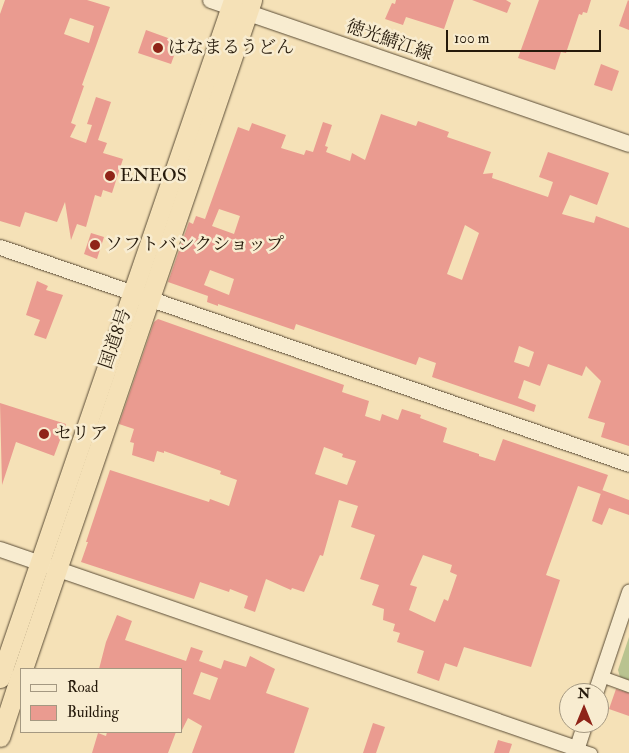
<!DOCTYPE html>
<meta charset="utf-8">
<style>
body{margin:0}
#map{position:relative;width:629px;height:753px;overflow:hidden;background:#f5e1b7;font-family:"IM FELL Double Pica","Noto Serif JP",serif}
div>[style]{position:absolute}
.green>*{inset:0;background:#b9c390}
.building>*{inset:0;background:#ea9b90}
.roads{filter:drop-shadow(0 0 1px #5a4c36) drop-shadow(0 0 1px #5a4c36)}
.minor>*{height:11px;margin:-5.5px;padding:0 5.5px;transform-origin:5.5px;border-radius:5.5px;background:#f8ecd0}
.tertiary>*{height:15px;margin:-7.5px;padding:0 7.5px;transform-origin:7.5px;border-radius:7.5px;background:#f8ecd0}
.secondary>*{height:16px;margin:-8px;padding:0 8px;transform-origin:8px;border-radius:8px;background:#f8ecd0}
.trunk>*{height:19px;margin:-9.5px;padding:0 9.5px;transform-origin:9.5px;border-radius:9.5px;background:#f5e1b7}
.dots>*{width:14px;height:14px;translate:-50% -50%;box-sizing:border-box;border:2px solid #f8ecd0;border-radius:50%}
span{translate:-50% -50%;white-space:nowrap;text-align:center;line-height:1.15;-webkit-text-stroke:5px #f8ecd0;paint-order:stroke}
.street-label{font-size:18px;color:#261a0b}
.poi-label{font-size:18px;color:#261a0b}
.left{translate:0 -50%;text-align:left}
.legend{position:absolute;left:20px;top:668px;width:162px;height:65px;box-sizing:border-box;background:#f8ecd0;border:1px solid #a49881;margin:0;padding:6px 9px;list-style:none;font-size:15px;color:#261a0b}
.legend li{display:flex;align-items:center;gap:10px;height:25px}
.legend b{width:25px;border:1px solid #a49881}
.north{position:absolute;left:559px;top:683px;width:50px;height:50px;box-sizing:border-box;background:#f8ecd0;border:1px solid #a49881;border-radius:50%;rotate:0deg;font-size:14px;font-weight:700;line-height:20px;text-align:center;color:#261a0b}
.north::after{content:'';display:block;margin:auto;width:18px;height:22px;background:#8f2418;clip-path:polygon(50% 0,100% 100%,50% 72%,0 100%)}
.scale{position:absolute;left:446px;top:30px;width:155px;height:22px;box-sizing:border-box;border:2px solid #261a0b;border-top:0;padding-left:6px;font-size:15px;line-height:18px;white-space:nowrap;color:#261a0b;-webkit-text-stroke:4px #f8ecd0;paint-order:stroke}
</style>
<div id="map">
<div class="green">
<i style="clip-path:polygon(629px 637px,629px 680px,620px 677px,618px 670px)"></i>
</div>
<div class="building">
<i style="clip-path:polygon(evenodd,5px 0,87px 0,110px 7px,82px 85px,84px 86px,71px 123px,76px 125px,70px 137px,86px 143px,92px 125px,87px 124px,96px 97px,111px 102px,98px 140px,107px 143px,103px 153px,123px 159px,112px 193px,103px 190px,101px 197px,95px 195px,86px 227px,77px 224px,71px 240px,65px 202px,57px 222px,25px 212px,20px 227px,0 221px,0 14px,5px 0,70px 18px,94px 26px,89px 43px,64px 34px,70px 18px)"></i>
<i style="clip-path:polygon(396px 0,454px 0,444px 29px,406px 17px,403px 25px,385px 19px,392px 3px,395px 4px)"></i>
<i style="clip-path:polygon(472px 0,506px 0,511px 3px,507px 13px)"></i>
<i style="clip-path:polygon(539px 0,591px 0,587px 13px,583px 12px,582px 15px,579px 14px,566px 53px,561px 52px,555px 70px,518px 58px)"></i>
<i style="clip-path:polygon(628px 0,629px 1px,629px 30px,619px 26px)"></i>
<i style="clip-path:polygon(146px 30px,179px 42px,171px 64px,138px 53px)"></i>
<i style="clip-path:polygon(601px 64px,619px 71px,612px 91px,594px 85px)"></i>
<i style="clip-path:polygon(evenodd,381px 114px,416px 126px,418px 121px,449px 132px,447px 137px,491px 152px,483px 174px,493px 173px,492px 178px,548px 197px,553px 182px,539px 177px,548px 152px,609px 173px,597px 205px,570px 195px,562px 214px,594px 223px,596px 216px,629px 228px,629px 446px,601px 437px,605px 423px,588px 418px,601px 381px,586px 366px,582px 376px,548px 364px,540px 386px,524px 380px,518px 398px,536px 405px,534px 412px,432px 377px,436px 363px,419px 357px,416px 365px,296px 324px,294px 330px,218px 304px,218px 306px,207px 302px,208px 296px,168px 282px,189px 222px,193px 224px,196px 216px,205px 219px,238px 127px,249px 131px,252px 123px,286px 135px,281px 148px,304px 155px,306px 150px,313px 152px,323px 122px,332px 125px,325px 146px,328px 147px,326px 152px,350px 161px,352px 153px,365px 160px,381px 114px,219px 209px,240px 216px,234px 234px,212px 226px,219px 209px,381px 114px,465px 225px,479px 233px,462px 280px,447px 274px,465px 225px,381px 114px,210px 270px,234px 279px,229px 295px,204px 285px,210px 270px,381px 114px,519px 346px,534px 352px,529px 367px,514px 362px,519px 346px)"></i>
<i style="clip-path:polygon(91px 233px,104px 237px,97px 259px,84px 254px)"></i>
<i style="clip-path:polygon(37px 281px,48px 286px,46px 290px,63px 295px,46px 339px,34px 335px,40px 320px,26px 315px)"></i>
<i style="clip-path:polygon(evenodd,158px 319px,344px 385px,342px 392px,369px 401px,365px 416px,380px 421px,382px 414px,398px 420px,402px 409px,421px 415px,420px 418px,447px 428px,443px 442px,479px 454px,479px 456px,495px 461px,503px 439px,608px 475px,601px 494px,578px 486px,546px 575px,560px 580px,531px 667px,464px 647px,457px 667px,445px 663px,439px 681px,417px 673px,424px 651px,397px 642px,400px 633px,393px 631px,395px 624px,383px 620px,384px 609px,372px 605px,379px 585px,360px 579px,375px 535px,351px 527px,358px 506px,339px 500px,323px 556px,320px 555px,304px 592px,292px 588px,291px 590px,266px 579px,255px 612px,244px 608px,248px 596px,230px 589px,229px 592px,200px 582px,194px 599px,81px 562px,88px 542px,86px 542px,110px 470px,209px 502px,210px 499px,229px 506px,237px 480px,220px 474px,221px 471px,164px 451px,164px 453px,157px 451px,154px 462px,132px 455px,134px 443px,130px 442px,134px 429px,119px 424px,154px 322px,158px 319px,324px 447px,343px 454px,342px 457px,356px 461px,347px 485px,315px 474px,324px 447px,158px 319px,423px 555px,452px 565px,450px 572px,457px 575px,448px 601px,444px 599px,435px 622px,409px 610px,417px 587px,410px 585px,423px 555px)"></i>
<i style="clip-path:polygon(0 403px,66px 424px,54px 456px,16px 442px,2px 485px)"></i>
<i style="clip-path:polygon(602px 490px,629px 500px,629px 515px,609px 508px,602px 525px,592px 521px)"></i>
<i style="clip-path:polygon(evenodd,117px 615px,132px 621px,125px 640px,186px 661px,191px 647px,203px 651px,199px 661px,221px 669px,224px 660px,246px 667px,250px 656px,275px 669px,266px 693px,309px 708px,294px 753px,192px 753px,202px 726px,188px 718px,181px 732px,181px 669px,99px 669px,106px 642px,117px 615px,201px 672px,218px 678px,210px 700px,193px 694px,201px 672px)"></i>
<i style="clip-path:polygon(616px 689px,629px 693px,629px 716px,609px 709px)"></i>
<i style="clip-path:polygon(373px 723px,385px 727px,376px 753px,363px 753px)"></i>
<i style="clip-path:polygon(107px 732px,176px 732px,168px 753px,92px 753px,98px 733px,106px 736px)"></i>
<i style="clip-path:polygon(498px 740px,512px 744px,509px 753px,494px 753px)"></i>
</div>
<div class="roads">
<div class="minor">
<i style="left:601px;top:676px;width:30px;rotate:20deg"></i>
<i style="left:576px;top:748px;width:16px;rotate:18deg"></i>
</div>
<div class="tertiary">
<i style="left:0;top:247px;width:665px;rotate:19.03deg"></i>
<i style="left:0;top:549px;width:609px;rotate:19.06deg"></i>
<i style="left:595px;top:693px;width:107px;rotate:-71.4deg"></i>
<i style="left:575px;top:753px;width:32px;rotate:-72deg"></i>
</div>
<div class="secondary">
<i style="left:211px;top:0;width:442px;rotate:19deg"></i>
</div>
<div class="trunk">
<i style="left:23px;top:669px;width:707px;rotate:-71.1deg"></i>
<i style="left:0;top:678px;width:717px;rotate:-71.03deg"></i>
<i style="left:0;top:737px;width:67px;rotate:-71.8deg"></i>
</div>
</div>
<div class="dots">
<i style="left:158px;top:48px;background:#8f2418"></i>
<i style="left:110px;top:176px;background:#8f2418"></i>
<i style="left:95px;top:245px;background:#8f2418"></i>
<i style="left:44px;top:434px;background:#8f2418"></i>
</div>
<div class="street-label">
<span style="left:389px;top:41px;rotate:19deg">徳光鯖江線</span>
<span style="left:116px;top:339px;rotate:-71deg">国道8号</span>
</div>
<div class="poi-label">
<span class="left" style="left:168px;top:48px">はなまるうどん</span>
<span class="left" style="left:120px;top:176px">ENEOS</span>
<span class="left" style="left:105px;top:245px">ソフトバンクショップ</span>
<span class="left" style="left:54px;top:434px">セリア</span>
</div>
<ul class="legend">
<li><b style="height:6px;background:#f8ecd0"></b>Road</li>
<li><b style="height:14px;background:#ea9b90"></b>Building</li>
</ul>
<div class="north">N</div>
<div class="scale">100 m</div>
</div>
